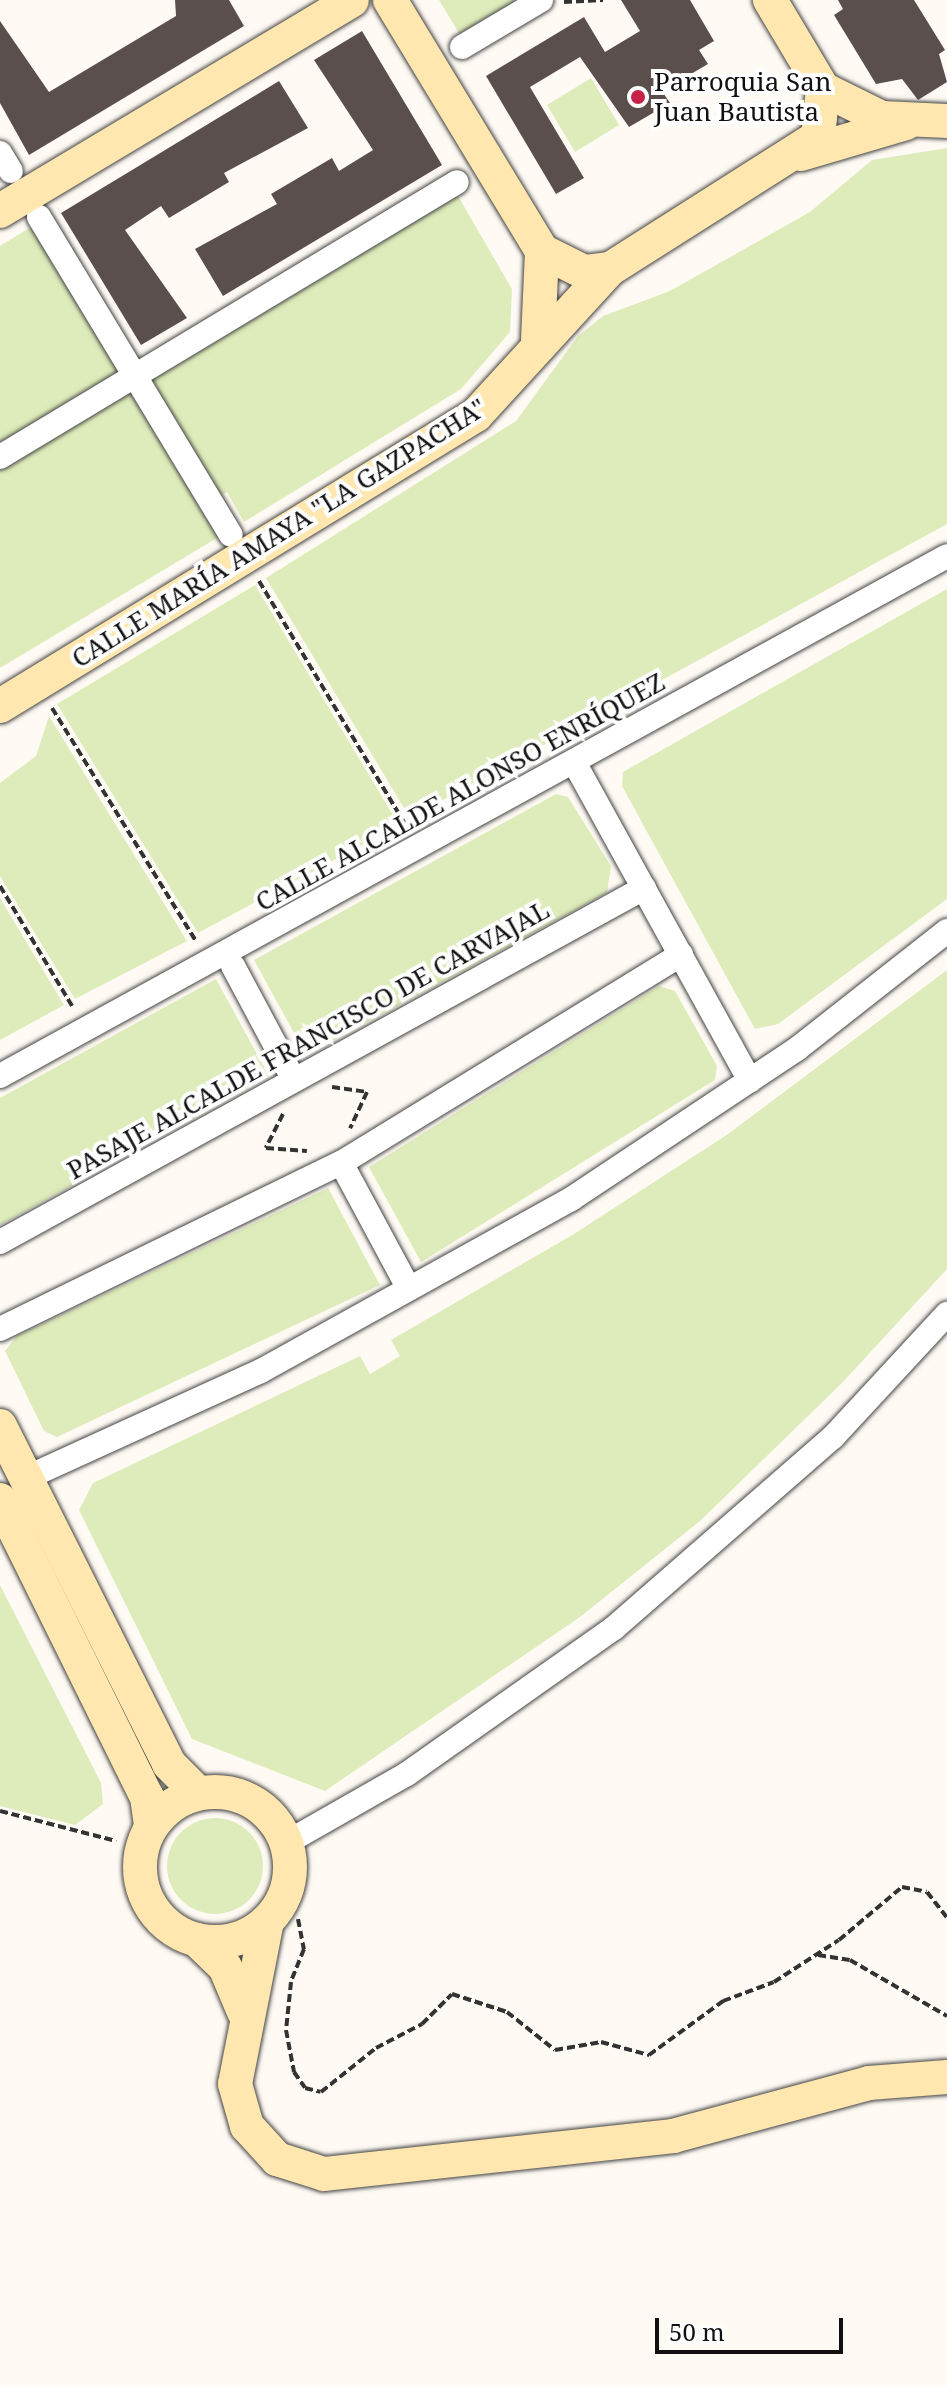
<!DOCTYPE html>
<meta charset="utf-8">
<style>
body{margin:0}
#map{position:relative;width:947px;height:2386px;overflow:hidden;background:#fffbf4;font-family:"Noto Serif",serif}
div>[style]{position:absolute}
.green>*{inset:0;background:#deecbb}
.round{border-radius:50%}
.building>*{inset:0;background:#5a4f4c}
.path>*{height:4px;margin-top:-2px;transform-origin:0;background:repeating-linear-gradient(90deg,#333 0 8px,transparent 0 12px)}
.roads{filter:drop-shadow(0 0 2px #444) drop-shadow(0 0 2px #444)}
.street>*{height:24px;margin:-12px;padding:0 12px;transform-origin:12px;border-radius:12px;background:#fff}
.secondary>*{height:34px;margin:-17px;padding:0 17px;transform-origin:17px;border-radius:17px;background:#ffe7af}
.secondary>.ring{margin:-17px;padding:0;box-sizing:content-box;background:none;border:34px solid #ffe7af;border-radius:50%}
.dots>*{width:22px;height:22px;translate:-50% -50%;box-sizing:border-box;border:4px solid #fff;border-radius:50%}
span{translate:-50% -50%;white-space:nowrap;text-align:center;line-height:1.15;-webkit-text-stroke:8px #fff;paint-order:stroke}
.poi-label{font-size:26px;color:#111}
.left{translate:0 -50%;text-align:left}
.street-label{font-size:26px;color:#111}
.scale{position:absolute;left:655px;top:2318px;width:188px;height:36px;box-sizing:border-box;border:4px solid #111;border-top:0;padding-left:10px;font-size:24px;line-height:28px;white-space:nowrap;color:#111;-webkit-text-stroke:6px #fff;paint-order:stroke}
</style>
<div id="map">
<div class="green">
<i style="clip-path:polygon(439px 0,528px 0,463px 40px)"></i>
<i style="clip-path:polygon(591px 78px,619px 125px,575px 152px,547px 105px)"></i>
<i style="clip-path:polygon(947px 148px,947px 524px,410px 818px,266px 578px,516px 421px,578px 336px,603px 316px,670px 291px,810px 212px,872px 160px)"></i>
<i style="clip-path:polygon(455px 191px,512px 289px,510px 332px,461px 389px,244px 522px,227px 492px,215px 500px,143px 378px)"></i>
<i style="clip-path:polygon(36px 224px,126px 374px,0 450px,0 246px)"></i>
<i style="clip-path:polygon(134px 387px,222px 535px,0 668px,0 463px)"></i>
<i style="clip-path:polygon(255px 585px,399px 825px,198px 933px,57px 704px)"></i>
<i style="clip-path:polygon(947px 589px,947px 899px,778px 1024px,755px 1029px,622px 786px,623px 772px)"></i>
<i style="clip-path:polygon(49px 716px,187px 941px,75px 999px,0 876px,0 783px,36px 756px)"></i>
<i style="clip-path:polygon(556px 794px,568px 797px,611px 866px,607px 893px,306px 1055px,254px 960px)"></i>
<i style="clip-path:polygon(0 898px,64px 1005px,0 1040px)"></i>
<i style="clip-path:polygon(947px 970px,947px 1269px,842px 1383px,700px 1521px,580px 1617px,325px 1791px,192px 1739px,79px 1510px,93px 1483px,360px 1356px,370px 1374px,400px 1356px,391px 1340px,574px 1234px,728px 1134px)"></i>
<i style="clip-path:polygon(216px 979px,269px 1076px,0 1225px,0 1098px)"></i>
<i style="clip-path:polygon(659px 986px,675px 991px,717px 1066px,715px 1080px,421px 1262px,369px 1167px)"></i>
<i style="clip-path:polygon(328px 1188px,380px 1285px,57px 1437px,44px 1431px,5px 1351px,17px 1336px)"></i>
<i style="clip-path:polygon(0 1585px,101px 1783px,103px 1804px,75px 1825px,0 1806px)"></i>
<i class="round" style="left:167px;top:1818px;width:96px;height:96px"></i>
</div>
<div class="building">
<i style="clip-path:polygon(175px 0,229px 0,244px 26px,29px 155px,0 103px,0 21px,49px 92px,176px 16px)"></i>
<i style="clip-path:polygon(621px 0,690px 0,714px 41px,699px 50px,708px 64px,662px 91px,670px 103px,629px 127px,580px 57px,530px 87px,584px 178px,556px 194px,486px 76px,584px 17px,605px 52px,640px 31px)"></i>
<i style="clip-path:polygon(838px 0,914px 0,945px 50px,939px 54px,947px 82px,918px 100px,902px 79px,876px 84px,834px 15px,843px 9px)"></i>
<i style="clip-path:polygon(362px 31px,442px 165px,223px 296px,195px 249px,277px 204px,271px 194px,332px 158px,339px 171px,373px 150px,314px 60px)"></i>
<i style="clip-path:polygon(279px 81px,308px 128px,224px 173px,229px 182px,169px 218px,161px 206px,125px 230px,187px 318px,141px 345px,61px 213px)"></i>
</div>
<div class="path">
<i style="left:564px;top:2px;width:39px;rotate:-3deg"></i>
<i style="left:259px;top:581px;width:286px;rotate:59deg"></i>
<i style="left:52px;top:708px;width:274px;rotate:58.3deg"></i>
<i style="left:0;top:886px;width:140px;rotate:59deg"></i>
<i style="left:332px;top:1087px;width:35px;rotate:8deg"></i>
<i style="left:367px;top:1092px;width:40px;rotate:115deg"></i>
<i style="left:283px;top:1114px;width:38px;rotate:117deg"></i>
<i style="left:266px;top:1148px;width:41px;rotate:4.2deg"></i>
<i style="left:0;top:1811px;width:120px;rotate:14.5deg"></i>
<i style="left:298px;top:1919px;width:31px;rotate:79deg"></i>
<i style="left:304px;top:1949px;width:35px;rotate:112deg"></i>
<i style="left:291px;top:1982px;width:48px;rotate:95.9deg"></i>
<i style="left:286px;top:2030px;width:43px;rotate:79.2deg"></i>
<i style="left:294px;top:2072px;width:19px;rotate:55deg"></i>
<i style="left:305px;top:2088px;width:16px;rotate:14deg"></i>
<i style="left:321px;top:2092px;width:70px;rotate:-38.7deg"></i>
<i style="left:376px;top:2048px;width:52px;rotate:-27.6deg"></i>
<i style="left:422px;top:2024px;width:42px;rotate:-45deg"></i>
<i style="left:452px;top:1994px;width:58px;rotate:18.1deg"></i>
<i style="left:507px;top:2012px;width:61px;rotate:38.4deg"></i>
<i style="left:555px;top:2050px;width:47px;rotate:-9.9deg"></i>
<i style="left:601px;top:2042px;width:50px;rotate:15.2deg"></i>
<i style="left:649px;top:2055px;width:92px;rotate:-36.1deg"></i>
<i style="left:723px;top:2001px;width:54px;rotate:-20.4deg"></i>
<i style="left:774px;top:1982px;width:77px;rotate:-32.9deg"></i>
<i style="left:839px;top:1940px;width:82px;rotate:-40.1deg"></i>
<i style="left:902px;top:1887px;width:25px;rotate:11deg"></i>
<i style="left:927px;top:1892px;width:33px;rotate:52deg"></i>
<i style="left:818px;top:1955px;width:32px;rotate:9deg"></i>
<i style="left:850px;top:1960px;width:112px;rotate:30deg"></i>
</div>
<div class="roads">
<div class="street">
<i style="left:462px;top:47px;width:92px;rotate:-30.7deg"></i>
<i style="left:0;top:153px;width:21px;rotate:59deg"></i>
<i style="left:39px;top:217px;width:371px;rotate:58.9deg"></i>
<i style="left:0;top:457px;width:533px;rotate:-31.04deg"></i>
<i style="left:574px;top:762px;width:364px;rotate:61.1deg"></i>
<i style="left:233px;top:966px;width:117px;rotate:61.9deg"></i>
<i style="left:0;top:1076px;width:1080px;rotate:-28.77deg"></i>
<i style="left:346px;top:1172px;width:120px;rotate:61.7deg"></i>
<i style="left:0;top:1242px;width:735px;rotate:-28.8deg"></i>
<i style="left:0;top:1329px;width:379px;rotate:-26deg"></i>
<i style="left:341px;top:1163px;width:399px;rotate:-31.5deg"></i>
<i style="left:26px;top:1478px;width:258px;rotate:-24.5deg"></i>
<i style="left:261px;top:1371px;width:355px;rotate:-29deg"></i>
<i style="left:571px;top:1199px;width:271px;rotate:-33.6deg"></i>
<i style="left:797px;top:1049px;width:191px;rotate:-38.2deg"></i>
<i style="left:286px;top:1843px;width:139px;rotate:-29.7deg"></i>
<i style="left:407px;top:1774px;width:253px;rotate:-35.2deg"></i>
<i style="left:614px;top:1628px;width:291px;rotate:-41.1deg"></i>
<i style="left:833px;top:1437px;width:168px;rotate:-47.2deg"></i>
</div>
<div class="secondary">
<i style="left:390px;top:0;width:293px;rotate:58.8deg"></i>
<i style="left:542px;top:251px;width:47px;rotate:26.6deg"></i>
<i style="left:584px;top:272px;width:26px;rotate:-7deg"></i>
<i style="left:610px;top:269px;width:246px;rotate:-32.4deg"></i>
<i style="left:818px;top:137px;width:48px;rotate:-84.1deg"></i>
<i style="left:823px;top:89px;width:104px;rotate:-120.8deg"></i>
<i style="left:823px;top:89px;width:66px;rotate:26.2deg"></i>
<i style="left:882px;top:118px;width:65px;rotate:2.6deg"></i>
<i style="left:801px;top:154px;width:109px;rotate:-16.4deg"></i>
<i style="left:0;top:211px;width:410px;rotate:-30.9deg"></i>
<i style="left:538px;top:340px;width:89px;rotate:-87.4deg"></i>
<i style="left:0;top:706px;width:558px;rotate:-31.44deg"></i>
<i style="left:476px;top:415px;width:198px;rotate:-47.5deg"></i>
<i style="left:0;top:1426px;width:378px;rotate:63.4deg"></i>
<i style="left:169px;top:1764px;width:41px;rotate:45deg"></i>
<i style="left:0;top:1500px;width:331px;rotate:63.7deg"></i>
<i style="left:147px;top:1797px;width:29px;rotate:82deg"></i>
<i class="ring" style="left:140px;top:1792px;width:116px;height:116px"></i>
<i style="left:267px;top:1921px;width:166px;rotate:101.1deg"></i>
<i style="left:235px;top:2084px;width:44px;rotate:74.1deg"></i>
<i style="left:247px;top:2126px;width:45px;rotate:47.7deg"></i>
<i style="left:277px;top:2159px;width:49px;rotate:17.7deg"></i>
<i style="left:324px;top:2174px;width:351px;rotate:-6.2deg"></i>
<i style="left:673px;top:2136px;width:203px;rotate:-15.1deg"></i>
<i style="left:869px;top:2083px;width:78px;rotate:-4.4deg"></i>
<i style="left:197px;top:1940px;width:39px;rotate:44deg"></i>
<i style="left:225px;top:1967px;width:49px;rotate:67.1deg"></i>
</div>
</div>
<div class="dots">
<i style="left:638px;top:97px;background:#c82148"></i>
</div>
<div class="poi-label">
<span class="left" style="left:654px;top:97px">Parroquia San<br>Juan Bautista</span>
</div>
<div class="street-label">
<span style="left:279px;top:533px;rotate:-32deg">CALLE MARÍA AMAYA "LA GAZPACHA"</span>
<span style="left:460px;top:792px;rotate:-29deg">CALLE ALCALDE ALONSO ENRÍQUEZ</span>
<span style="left:308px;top:1040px;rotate:-29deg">PASAJE ALCALDE FRANCISCO DE CARVAJAL</span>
</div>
<div class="scale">50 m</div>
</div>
